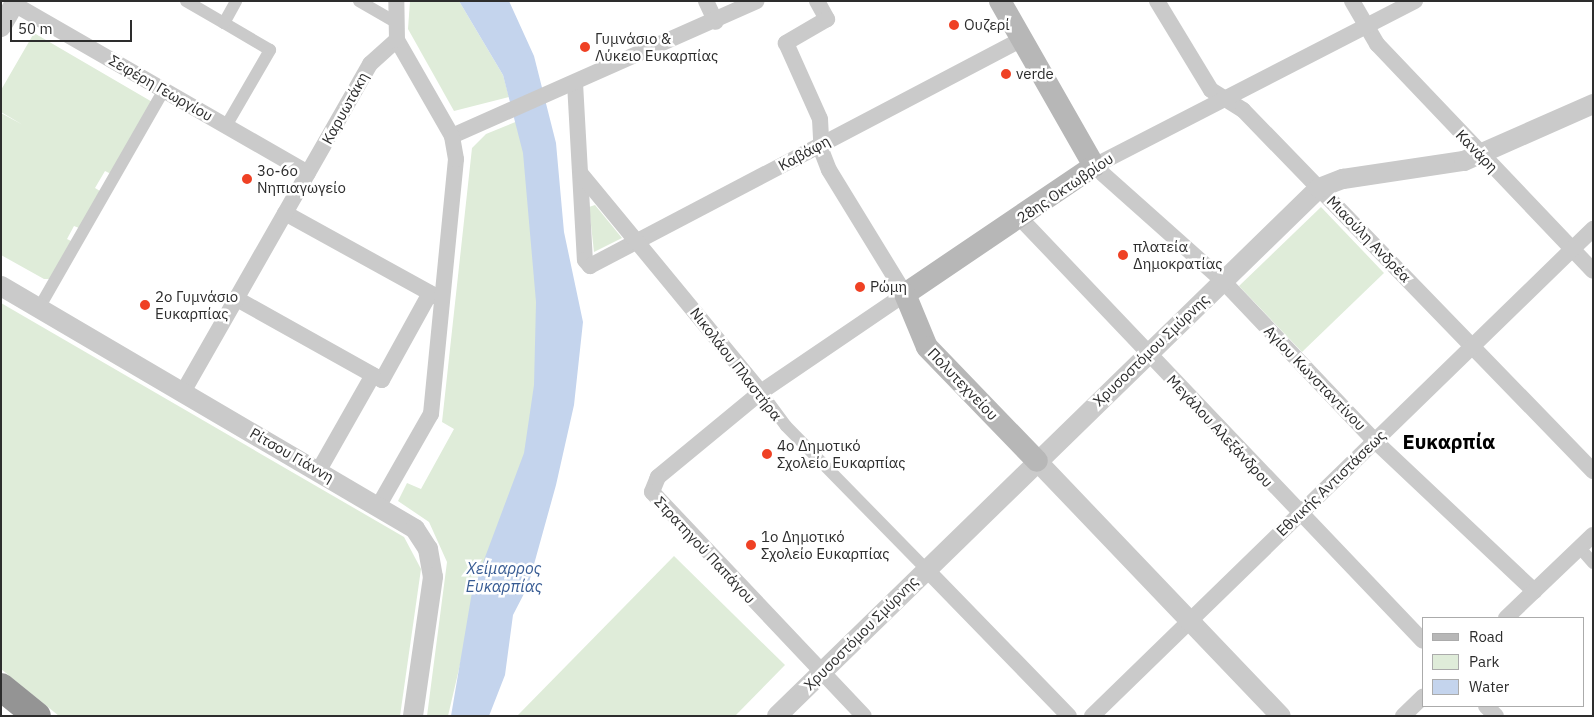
<!DOCTYPE html>
<meta charset="utf-8">
<style>
body{margin:0}
#map{position:relative;width:1594px;height:717px;overflow:hidden;background:#fff;font-family:"IBM Plex Sans",sans-serif}
div>[style]{position:absolute}
.green>*{inset:0;background:#dfecd9}
.water>*{inset:0;background:#c4d4ed}
.pedestrian>*{height:12px;margin:-6px;padding:0 6px;transform-origin:6px;border-radius:6px;background:#cacaca}
.minor>*{height:16px;margin:-8px;padding:0 8px;transform-origin:8px;border-radius:8px;background:#cacaca}
.tertiary>*{height:20px;margin:-10px;padding:0 10px;transform-origin:10px;border-radius:10px;background:#cacaca}
.secondary>*{height:22px;margin:-11px;padding:0 11px;transform-origin:11px;border-radius:11px;background:#b7b7b7}
.motorway>*{height:28px;margin:-14px;padding:0 14px;transform-origin:14px;border-radius:14px;background:#949494}
.dots>*{width:14px;height:14px;translate:-50% -50%;box-sizing:border-box;border:2px solid #fff;border-radius:50%}
span{translate:-50% -50%;white-space:nowrap;text-align:center;line-height:1.15;-webkit-text-stroke:5px #fff;paint-order:stroke}
.poi-label{font-size:15px;color:#2d2d2d}
.left{translate:0 -50%;text-align:left}
.street-label{font-size:15px;color:#2d2d2d}
.water-label{font-size:16px;color:#375b93;font-style:italic}
.district-label{font-size:20px;color:#000;font-weight:700}
.frame{position:absolute;inset:0;border:2px solid #2d2d2d;pointer-events:none}
.legend{position:absolute;left:1422px;top:617px;width:162px;height:90px;box-sizing:border-box;background:#fff;border:1px solid #ababab;margin:0;padding:6px 9px;list-style:none;font-size:15px;color:#2d2d2d}
.legend li{display:flex;align-items:center;gap:10px;height:25px}
.legend b{width:25px;border:1px solid #ababab}
.scale{position:absolute;left:10px;top:20px;width:122px;height:22px;box-sizing:border-box;border:2px solid #2d2d2d;border-top:0;padding-left:6px;font-size:15px;line-height:18px;white-space:nowrap;color:#2d2d2d;-webkit-text-stroke:4px #fff;paint-order:stroke}
</style>
<div id="map">
<div class="green">
<i style="clip-path:polygon(410px 1px,459px 1px,503px 75px,509px 97px,454px 111px,408px 29px)"></i>
<i style="clip-path:polygon(34px 33px,154px 103px,113px 175px,105px 171px,95px 188px,100px 191px,79px 228px,74px 226px,67px 239px,71px 241px,50px 279px,44px 279px,1px 255px,1px 113px,23px 125px,1px 112px,1px 90px)"></i>
<i style="clip-path:polygon(535px 114px,554px 378px,484px 562px,448px 716px,427px 716px,447px 562px,429px 522px,398px 501px,407px 483px,421px 489px,454px 429px,442px 422px,472px 148px,486px 134px)"></i>
<i style="clip-path:polygon(595px 205px,622px 238px,594px 252px,589px 207px)"></i>
<i style="clip-path:polygon(1321px 207px,1384px 273px,1302px 352px,1239px 286px)"></i>
<i style="clip-path:polygon(1px 303px,404px 537px,421px 569px,400px 716px,59px 716px,1px 669px)"></i>
<i style="clip-path:polygon(674px 556px,785px 665px,735px 716px,517px 716px)"></i>
</div>
<div class="water">
<i style="clip-path:polygon(459px 1px,509px 1px,534px 56px,556px 143px,564px 232px,583px 322px,574px 405px,556px 485px,528px 586px,513px 615px,505px 675px,489px 716px,451px 716px,472px 592px,524px 453px,534px 385px,536px 302px,523px 153px,503px 75px)"></i>
</div>
<div class="pedestrian">
<i style="left:186px;top:1px;width:44px;rotate:30.1deg"></i>
<i style="left:359px;top:1px;width:39px;rotate:30deg"></i>
<i style="left:226px;top:126px;width:88px;rotate:-59.9deg"></i>
<i style="left:270px;top:50px;width:53px;rotate:-149.6deg"></i>
<i style="left:224px;top:23px;width:25px;rotate:-61deg"></i>
<i style="left:39px;top:308px;width:251px;rotate:-60.2deg"></i>
<i style="left:761px;top:392px;width:42px;rotate:53.7deg"></i>
<i style="left:786px;top:426px;width:200px;rotate:45.6deg"></i>
<i style="left:1580px;top:548px;width:20px;rotate:49deg"></i>
</div>
<div class="minor">
<i style="left:706px;top:1px;width:23px;rotate:65deg"></i>
<i style="left:817px;top:1px;width:21px;rotate:61deg"></i>
<i style="left:827px;top:19px;width:48px;rotate:149.7deg"></i>
<i style="left:786px;top:43px;width:83px;rotate:65.9deg"></i>
<i style="left:820px;top:119px;width:33px;rotate:87deg"></i>
<i style="left:822px;top:152px;width:19px;rotate:69deg"></i>
<i style="left:829px;top:170px;width:145px;rotate:58.5deg"></i>
<i style="left:905px;top:294px;width:174px;rotate:145.8deg"></i>
<i style="left:761px;top:392px;width:134px;rotate:140.5deg"></i>
<i style="left:658px;top:477px;width:16px;rotate:112deg"></i>
<i style="left:652px;top:492px;width:308px;rotate:46.6deg"></i>
<i style="left:1157px;top:1px;width:104px;rotate:58.8deg"></i>
<i style="left:1211px;top:90px;width:38px;rotate:32deg"></i>
<i style="left:1243px;top:110px;width:503px;rotate:45.89deg"></i>
<i style="left:1352px;top:1px;width:50px;rotate:59.8deg"></i>
<i style="left:1377px;top:44px;width:313px;rotate:46.4deg"></i>
<i style="left:1415px;top:1px;width:361px;rotate:152.8deg"></i>
<i style="left:1094px;top:166px;width:171px;rotate:41.7deg"></i>
<i style="left:1222px;top:280px;width:222px;rotate:46.5deg"></i>
<i style="left:1375px;top:441px;width:219px;rotate:43.3deg"></i>
<i style="left:14px;top:4px;width:339px;rotate:29.9deg"></i>
<i style="left:575px;top:83px;width:177px;rotate:86.8deg"></i>
<i style="left:585px;top:260px;width:8px;rotate:50deg"></i>
<i style="left:590px;top:266px;width:488px;rotate:-27.7deg"></i>
<i style="left:452px;top:136px;width:333px;rotate:-23.9deg"></i>
<i style="left:581px;top:174px;width:283px;rotate:50.5deg"></i>
<i style="left:285px;top:213px;width:176px;rotate:28.9deg"></i>
<i style="left:1020px;top:218px;width:584px;rotate:46.39deg"></i>
<i style="left:237px;top:299px;width:166px;rotate:29.2deg"></i>
<i style="left:382px;top:380px;width:99px;rotate:-61.1deg"></i>
<i style="left:183px;top:392px;width:378px;rotate:-60.3deg"></i>
<i style="left:370px;top:64px;width:36px;rotate:-42deg"></i>
<i style="left:319px;top:470px;width:109px;rotate:-60.4deg"></i>
<i style="left:379px;top:505px;width:105px;rotate:-60.3deg"></i>
<i style="left:431px;top:414px;width:256px;rotate:-84.4deg"></i>
<i style="left:456px;top:159px;width:23px;rotate:-100deg"></i>
<i style="left:452px;top:136px;width:111px;rotate:-119.8deg"></i>
<i style="left:397px;top:40px;width:39px;rotate:-91deg"></i>
<i style="left:926px;top:569px;width:205px;rotate:45.8deg"></i>
<i style="left:1506px;top:618px;width:120px;rotate:-43.7deg"></i>
<i style="left:1486px;top:706px;width:14px;rotate:45deg"></i>
<i style="left:1092px;top:716px;width:699px;rotate:-44.19deg"></i>
<i style="left:1403px;top:716px;width:28px;rotate:-44deg"></i>
</div>
<div class="tertiary">
<i style="left:1px;top:27px;width:30px;rotate:-60deg"></i>
<i style="left:1px;top:286px;width:480px;rotate:30.4deg"></i>
<i style="left:415px;top:529px;width:24px;rotate:57deg"></i>
<i style="left:428px;top:549px;width:28px;rotate:80deg"></i>
<i style="left:433px;top:577px;width:140px;rotate:98.2deg"></i>
<i style="left:1037px;top:461px;width:353px;rotate:46.3deg"></i>
<i style="left:777px;top:716px;width:757px;rotate:-44.25deg"></i>
<i style="left:1319px;top:188px;width:26px;rotate:-21deg"></i>
<i style="left:1343px;top:179px;width:122px;rotate:-8.5deg"></i>
<i style="left:1464px;top:161px;width:141px;rotate:-23.8deg"></i>
</div>
<div class="secondary">
<i style="left:1000px;top:1px;width:190px;rotate:60.3deg"></i>
<i style="left:1094px;top:166px;width:228px;rotate:145.9deg"></i>
<i style="left:905px;top:294px;width:57px;rotate:67.5deg"></i>
<i style="left:927px;top:347px;width:158px;rotate:46deg"></i>
</div>
<div class="motorway">
<i style="left:1px;top:687px;width:46px;rotate:38.9deg"></i>
</div>
<div class="dots">
<i style="left:954px;top:25px;background:#ef4124"></i>
<i style="left:585px;top:47px;background:#ef4124"></i>
<i style="left:1006px;top:74px;background:#ef4124"></i>
<i style="left:247px;top:179px;background:#ef4124"></i>
<i style="left:1123px;top:255px;background:#ef4124"></i>
<i style="left:860px;top:287px;background:#ef4124"></i>
<i style="left:145px;top:305px;background:#ef4124"></i>
<i style="left:767px;top:454px;background:#ef4124"></i>
<i style="left:751px;top:545px;background:#ef4124"></i>
</div>
<div class="poi-label">
<span class="left" style="left:964px;top:25px">Ουζερί</span>
<span class="left" style="left:595px;top:47px">Γυμνάσιο &amp;<br>Λύκειο Ευκαρπίας</span>
<span class="left" style="left:1016px;top:74px">verde</span>
<span class="left" style="left:257px;top:179px">3ο-6ο<br>Νηπιαγωγείο</span>
<span class="left" style="left:1133px;top:255px">πλατεία<br>Δημοκρατίας</span>
<span class="left" style="left:870px;top:287px">Ρώμη</span>
<span class="left" style="left:155px;top:305px">2ο Γυμνάσιο<br>Ευκαρπίας</span>
<span class="left" style="left:777px;top:454px">4ο Δημοτικό<br>Σχολείο Ευκαρπίας</span>
<span class="left" style="left:761px;top:545px">1ο Δημοτικό<br>Σχολείο Ευκαρπίας</span>
</div>
<div class="street-label">
<span style="left:161px;top:88px;rotate:30deg">Σεφέρη Γεωργίου</span>
<span style="left:345px;top:108px;rotate:-61deg">Καρυωτάκη</span>
<span style="left:1477px;top:151px;rotate:46deg">Κανάρη</span>
<span style="left:804px;top:153px;rotate:-29deg">Καβάφη</span>
<span style="left:1065px;top:188px;rotate:-34deg">28ης Οκτωβρίου</span>
<span style="left:1369px;top:239px;rotate:46deg">Μιαούλη Ανδρέα</span>
<span style="left:1151px;top:350px;rotate:-44deg">Χρυσοστόμου Σμύρνης</span>
<span style="left:736px;top:364px;rotate:52deg">Νικολάου Πλαστήρα</span>
<span style="left:1315px;top:378px;rotate:46deg">Αγίου Κωνσταντίνου</span>
<span style="left:963px;top:384px;rotate:46deg">Πολυτεχνείου</span>
<span style="left:1220px;top:431px;rotate:47deg">Μεγάλου Αλεξάνδρου</span>
<span style="left:292px;top:455px;rotate:30deg">Ρίτσου Γιάννη</span>
<span style="left:1331px;top:483px;rotate:-44deg">Εθνικής Αντιστάσεως</span>
<span style="left:705px;top:550px;rotate:47deg">Στρατηγού Παπάγου</span>
<span style="left:861px;top:633px;rotate:-45deg">Χρυσοστόμου Σμύρνης</span>
</div>
<div class="water-label">
<span style="left:504px;top:577px">Χείμαρρος<br>Ευκαρπίας</span>
</div>
<div class="district-label">
<span style="left:1449px;top:441px">Ευκαρπία</span>
</div>
<div class="frame"></div>
<ul class="legend">
<li><b style="height:6px;background:#b7b7b7"></b>Road</li>
<li><b style="height:14px;background:#dfecd9"></b>Park</li>
<li><b style="height:14px;background:#c4d4ed"></b>Water</li>
</ul>
<div class="scale">50 m</div>
</div>
